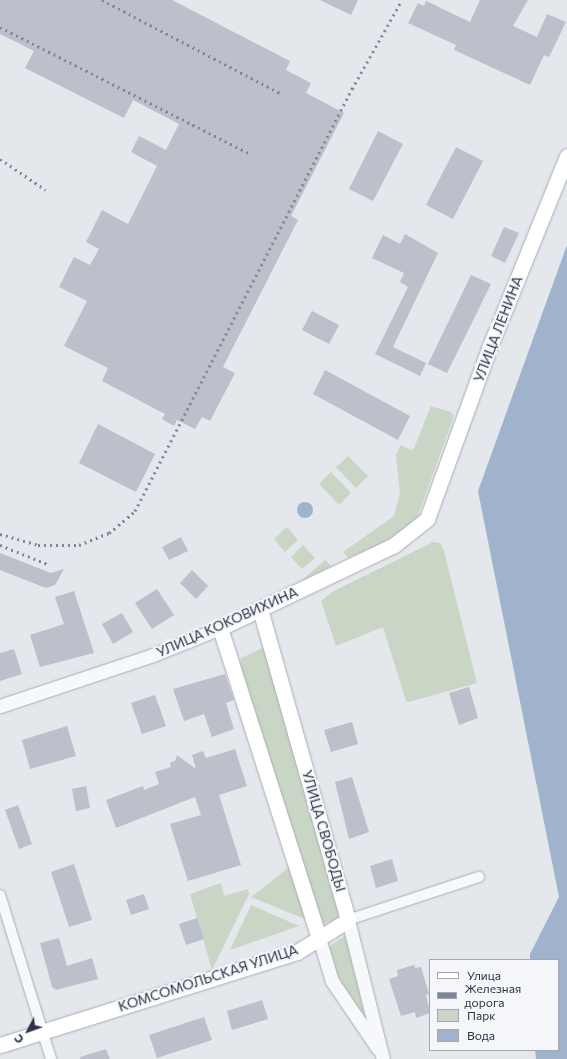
<!DOCTYPE html>
<meta charset="utf-8">
<style>
body{margin:0}
#map{position:relative;width:567px;height:1059px;overflow:hidden;background:#e4e7ec;font-family:Commissioner,sans-serif}
div>[style]{position:absolute}
.green>*{inset:0;background:#c9d6c5}
.water>*{inset:0;background:#9fb4cc}
.round{border-radius:50%}
.building>*{inset:0;background:#bbc0ca}
.roads{filter:drop-shadow(0 0 1px #a9aeb7) drop-shadow(0 0 1px #a9aeb7)}
.minor>*{height:10px;margin:-5px;padding:0 5px;transform-origin:5px;border-radius:5px;background:#f7f8fa}
.tertiary>*{height:13px;margin:-6.5px;padding:0 6.5px;transform-origin:6.5px;border-radius:6.5px;background:#f7f8fa}
.secondary>*{height:15px;margin:-7.5px;padding:0 7.5px;transform-origin:7.5px;border-radius:7.5px;background:#fff}
.rail>*{height:3px;margin-top:-1.5px;transform-origin:0;background:repeating-linear-gradient(90deg,#7d8696 0 2px,transparent 0 6px)}
span{translate:-50% -50%;white-space:nowrap;text-align:center;line-height:1.15;-webkit-text-stroke:4px #f4f6f9;paint-order:stroke}
.street-label{font-size:14px;color:#2b3445}
.legend{position:absolute;left:429px;top:959px;width:130px;height:92px;box-sizing:border-box;background:#f4f6f9;border:1px solid #a4a8b1;margin:0;padding:5px 7px;list-style:none;font-size:12px;color:#2b3445}
.legend li{display:flex;align-items:center;gap:8px;height:20px}
.legend b{width:20px;border:1px solid #a4a8b1}
.north{position:absolute;left:8px;top:1011px;width:40px;height:40px;-webkit-text-stroke:3px #f4f6f9;paint-order:stroke;rotate:229deg;font-size:11px;font-weight:700;line-height:16px;text-align:center;color:#2b3445}
.north::after{content:'';display:block;margin:auto;width:14px;height:18px;background:#2b3445;clip-path:polygon(50% 0,100% 100%,50% 72%,0 100%)}
</style>
<div id="map">
<div class="green">
<i style="clip-path:polygon(431px 406px,451px 412px,454px 416px,417px 518px,402px 534px,349px 558px,343px 552px,394px 516px,400px 493px,396px 455px,401px 445px,411px 450px,414px 448px)"></i>
<i style="clip-path:polygon(348px 456px,368px 476px,356px 488px,336px 467px)"></i>
<i style="clip-path:polygon(331px 472px,351px 493px,339px 505px,319px 484px)"></i>
<i style="clip-path:polygon(287px 527px,298px 540px,285px 552px,274px 539px)"></i>
<i style="clip-path:polygon(433px 542px,440px 543px,444px 551px,477px 683px,409px 702px,406px 701px,383px 627px,336px 646px,321px 601px,332px 592px)"></i>
<i style="clip-path:polygon(303px 545px,315px 558px,302px 569px,291px 557px)"></i>
<i style="clip-path:polygon(325px 560px,331px 566px,301px 581px)"></i>
<i style="clip-path:polygon(263px 648px,266px 649px,344px 916px,324px 924px,320px 923px,240px 671px,241px 658px)"></i>
<i style="clip-path:polygon(292px 865px,310px 921px,251px 897px)"></i>
<i style="clip-path:polygon(221px 883px,224px 896px,248px 889px,249px 894px,212px 970px,190px 894px)"></i>
<i style="clip-path:polygon(251px 905px,299px 926px,230px 950px)"></i>
<i style="clip-path:polygon(345px 936px,348px 937px,365px 1012px,360px 1011px,337px 975px,328px 947px)"></i>
</div>
<div class="water">
<i style="clip-path:polygon(567px 245px,567px 1059px,536px 1059px,535px 1050px,558px 1050px,558px 960px,530px 960px,530px 954px,559px 897px,478px 491px)"></i>
<i class="round" style="left:297px;top:502px;width:16px;height:16px"></i>
</div>
<div class="building">
<i style="clip-path:polygon(0 0,172px 0,290px 61px,286px 70px,311px 83px,306px 93px,344px 113px,291px 216px,298px 220px,223px 367px,235px 373px,210px 421px,202px 417px,195px 429px,177px 420px,174px 426px,162px 419px,165px 414px,102px 381px,108px 368px,64px 346px,87px 301px,59px 287px,74px 257px,90px 265px,99px 249px,86px 242px,102px 210px,128px 224px,157px 166px,131px 152px,139px 136px,166px 150px,179px 124px,133px 100px,124px 118px,25px 68px,34px 51px,0 34px)"></i>
<i style="clip-path:polygon(320px 0,358px 0,351px 15px)"></i>
<i style="clip-path:polygon(480px 0,528px 0,513px 26px,537px 37px,547px 14px,566px 22px,549px 57px,544px 55px,530px 85px,454px 50px,456px 45px,408px 23px,418px 3px,424px 6px,426px 1px,470px 22px)"></i>
<i style="clip-path:polygon(378px 131px,403px 144px,373px 201px,349px 189px)"></i>
<i style="clip-path:polygon(456px 147px,483px 161px,453px 219px,426px 205px)"></i>
<i style="clip-path:polygon(504px 227px,519px 233px,505px 263px,491px 256px)"></i>
<i style="clip-path:polygon(405px 234px,438px 253px,393px 347px,426px 363px,420px 376px,375px 354px,408px 287px,400px 282px,404px 273px,372px 258px,383px 235px,400px 244px)"></i>
<i style="clip-path:polygon(471px 275px,491px 284px,447px 373px,428px 364px)"></i>
<i style="clip-path:polygon(312px 311px,339px 325px,329px 344px,302px 330px)"></i>
<i style="clip-path:polygon(325px 370px,410px 416px,398px 440px,313px 394px)"></i>
<i style="clip-path:polygon(98px 424px,155px 454px,136px 492px,79px 463px)"></i>
<i style="clip-path:polygon(181px 537px,188px 551px,169px 560px,162px 547px)"></i>
<i style="clip-path:polygon(0 553px,51px 573px,64px 569px,55px 585px,46px 588px,0 570px)"></i>
<i style="clip-path:polygon(192px 570px,208px 586px,196px 599px,180px 583px)"></i>
<i style="clip-path:polygon(157px 589px,174px 615px,152px 629px,135px 603px)"></i>
<i style="clip-path:polygon(74px 591px,94px 653px,40px 667px,30px 635px,64px 624px,55px 597px)"></i>
<i style="clip-path:polygon(122px 613px,133px 632px,113px 644px,102px 624px)"></i>
<i style="clip-path:polygon(14px 649px,22px 674px,0 681px,0 653px)"></i>
<i style="clip-path:polygon(225px 674px,234px 700px,226px 703px,234px 729px,212px 737px,204px 714px,184px 721px,173px 689px)"></i>
<i style="clip-path:polygon(469px 687px,478px 718px,459px 725px,449px 693px)"></i>
<i style="clip-path:polygon(155px 695px,166px 726px,142px 734px,131px 703px)"></i>
<i style="clip-path:polygon(352px 722px,358px 744px,331px 752px,324px 730px)"></i>
<i style="clip-path:polygon(67px 726px,76px 756px,30px 769px,22px 740px)"></i>
<i style="clip-path:polygon(235px 749px,247px 786px,219px 795px,241px 865px,188px 881px,170px 824px,201px 815px,195px 797px,116px 828px,106px 800px,143px 786px,144px 790px,159px 784px,155px 772px,171px 767px,170px 763px,175px 761px,177px 755px,196px 769px,192px 755px,203px 751px,206px 758px)"></i>
<i style="clip-path:polygon(352px 777px,369px 832px,349px 839px,335px 782px)"></i>
<i style="clip-path:polygon(86px 786px,90px 808px,76px 811px,72px 789px)"></i>
<i style="clip-path:polygon(18px 805px,32px 844px,19px 849px,5px 810px)"></i>
<i style="clip-path:polygon(392px 859px,398px 881px,376px 888px,370px 866px)"></i>
<i style="clip-path:polygon(74px 864px,92px 920px,69px 927px,51px 872px)"></i>
<i style="clip-path:polygon(144px 894px,149px 909px,131px 915px,126px 900px)"></i>
<i style="clip-path:polygon(197px 918px,204px 939px,186px 945px,179px 924px)"></i>
<i style="clip-path:polygon(59px 938px,67px 966px,92px 958px,98px 979px,56px 990px,52px 987px,40px 943px)"></i>
<i style="clip-path:polygon(414px 965px,415px 968px,421px 967px,429px 994px,426px 995px,430px 1013px,416px 1018px,415px 1012px,401px 1016px,389px 979px,398px 976px,397px 970px)"></i>
<i style="clip-path:polygon(262px 1000px,268px 1019px,232px 1030px,227px 1011px)"></i>
<i style="clip-path:polygon(204px 1017px,212px 1040px,157px 1058px,149px 1035px)"></i>
<i style="clip-path:polygon(106px 1049px,110px 1059px,80px 1059px,80px 1057px)"></i>
</div>
<div class="roads">
<div class="minor">
<i style="left:0;top:895px;width:172px;rotate:72.7deg"></i>
<i style="left:348px;top:920px;width:138px;rotate:-18.2deg"></i>
</div>
<div class="tertiary">
<i style="left:0;top:706px;width:161px;rotate:-18.4deg"></i>
<i style="left:153px;top:655px;width:72px;rotate:-21.9deg"></i>
<i style="left:348px;top:920px;width:143px;rotate:75.9deg"></i>
<i style="left:319px;top:938px;width:45px;rotate:73.2deg"></i>
<i style="left:332px;top:981px;width:82px;rotate:55.9deg"></i>
</div>
<div class="secondary">
<i style="left:319px;top:938px;width:325px;rotate:-107.7deg"></i>
<i style="left:220px;top:628px;width:193px;rotate:-25.5deg"></i>
<i style="left:394px;top:545px;width:42px;rotate:-38.2deg"></i>
<i style="left:427px;top:519px;width:184px;rotate:-70deg"></i>
<i style="left:490px;top:346px;width:205px;rotate:-67.9deg"></i>
<i style="left:0;top:1045px;width:311px;rotate:-17.4deg"></i>
<i style="left:297px;top:952px;width:60px;rotate:-32.1deg"></i>
<i style="left:348px;top:920px;width:323px;rotate:-105.8deg"></i>
</div>
</div>
<div class="rail">
<i style="left:102px;top:0;width:203px;rotate:27.6deg"></i>
<i style="left:0;top:27px;width:280px;rotate:26.9deg"></i>
<i style="left:0;top:159px;width:55px;rotate:34deg"></i>
<i style="left:0;top:534px;width:40px;rotate:16deg"></i>
<i style="left:38px;top:545px;width:41px"></i>
<i style="left:79px;top:545px;width:32px;rotate:-22deg"></i>
<i style="left:109px;top:533px;width:34px;rotate:-40deg"></i>
<i style="left:135px;top:511px;width:475px;rotate:-62.8deg"></i>
<i style="left:352px;top:89px;width:102px;rotate:-60.7deg"></i>
<i style="left:0;top:545px;width:54px;rotate:21.8deg"></i>
</div>
<div class="street-label">
<span style="left:498px;top:329px;rotate:-69deg">УЛИЦА ЛЕНИНА</span>
<span style="left:227px;top:622px;rotate:-24deg">УЛИЦА КОКОВИХИНА</span>
<span style="left:324px;top:831px;rotate:74deg">УЛИЦА СВОБОДЫ</span>
<span style="left:208px;top:978px;rotate:-18deg">КОМСОМОЛЬСКАЯ УЛИЦА</span>
</div>
<ul class="legend">
<li><b style="height:5px;background:#fff"></b>Улица</li>
<li><b style="height:5px;background:#7d8696"></b>Железная дорога</li>
<li><b style="height:11px;background:#c9d6c5"></b>Парк</li>
<li><b style="height:11px;background:#9fb4cc"></b>Вода</li>
</ul>
<div class="north">С</div>
</div>
